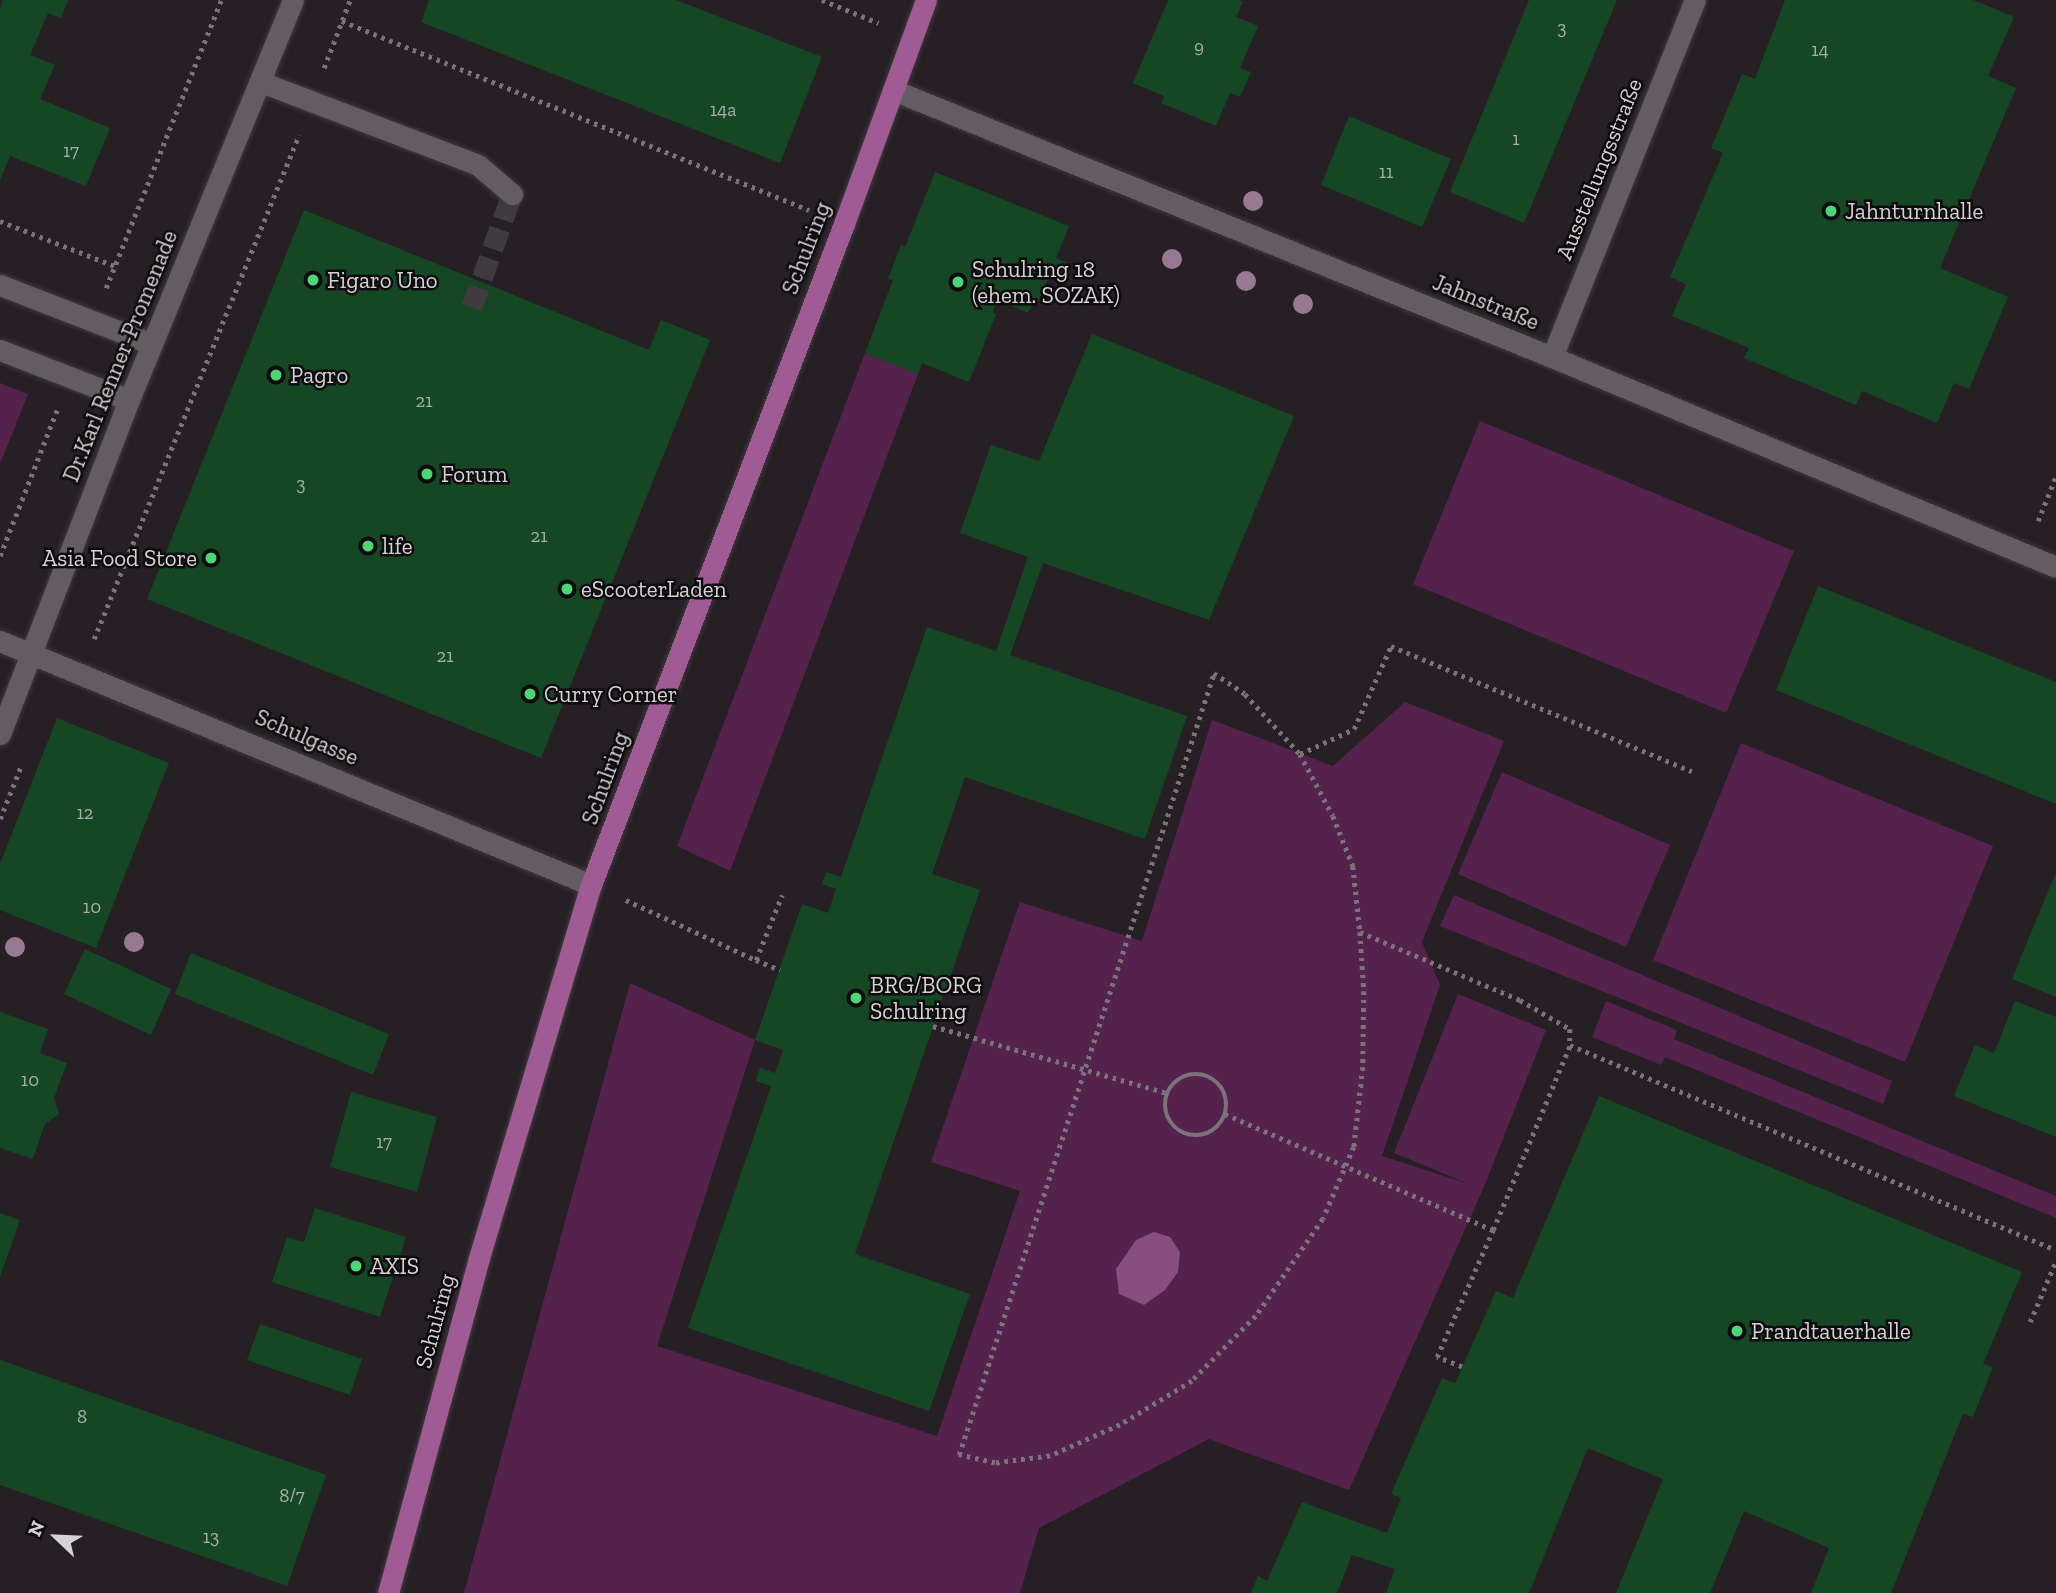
<!DOCTYPE html>
<meta charset="utf-8">
<style>
body{margin:0}
#map{position:relative;width:2056px;height:1593px;overflow:hidden;background:#262025;font-family:"Zilla Slab",serif}
div>[style]{position:absolute}
.green>*{inset:0;background:#55224e}
.water>*{inset:0;background:#884f7e}
.building>*{inset:0;background:#154724}
.minor-tunnel>*{height:21px;margin-top:-10.5px;transform-origin:0;background:repeating-linear-gradient(90deg,#403b3f 0 21px,transparent 0 31px)}
.path>*{height:4.5px;margin-top:-2.25px;transform-origin:0;background:repeating-linear-gradient(90deg,#797478 0 3.5px,transparent 0 8.5px)}
.path>.ring{margin:-2.25px;padding:0;box-sizing:content-box;background:none;border:4.5px solid #797478;border-radius:50%}
.roads{filter:drop-shadow(0 0 2px #3f3a3e) drop-shadow(0 0 2px #3f3a3e)}
.minor>*{height:21px;margin:-10.5px;padding:0 10.5px;transform-origin:10.5px;border-radius:10.5px;background:#635d62}
.major>*{height:21px;margin:-10.5px;padding:0 10.5px;transform-origin:10.5px;border-radius:10.5px;background:#a05b95}
.trees>*{width:20px;height:20px;margin:-10px;border-radius:50%;background:#987992}
.dots>*{width:19px;height:19px;translate:-50% -50%;box-sizing:border-box;border:4px solid #0d0b0d;border-radius:50%}
span{translate:-50% -50%;white-space:nowrap;text-align:center;line-height:1.15;-webkit-text-stroke:5px #0d0b0d;paint-order:stroke}
.number-label{font-size:19px;color:#a5aea8}
.number-label span{-webkit-text-stroke-width:0}
.street-label{font-size:23px;color:#d5d1d4}
.poi-label{font-size:23px;color:#d5d1d4}
.left{translate:0 -50%;text-align:left}
.right{translate:-100% -50%;text-align:right}
.north{position:absolute;left:21px;top:1502px;width:70px;height:70px;-webkit-text-stroke:5px #0d0b0d;paint-order:stroke;rotate:293deg;font-size:19px;font-weight:700;line-height:28px;text-align:center;color:#d5d1d4}
.north::after{content:'';display:block;margin:auto;width:24px;height:32px;background:#d5d1d4;clip-path:polygon(50% 0,100% 100%,50% 72%,0 100%)}
</style>
<div id="map">
<div class="green">
<i style="clip-path:polygon(865px 353px,918px 374px,730px 871px,677px 846px)"></i>
<i style="clip-path:polygon(0 383px,28px 394px,0 464px)"></i>
<i style="clip-path:polygon(1480px 421px,1794px 551px,1726px 713px,1413px 584px)"></i>
<i style="clip-path:polygon(1405px 702px,1504px 741px,1422px 942px,1440px 985px,1382px 1156px,1469px 1184px,1394px 1153px,1458px 994px,1546px 1030px,1483px 1189px,1349px 1490px,1209px 1439px,1039px 1528px,1020px 1593px,464px 1593px,630px 983px,755px 1040px,657px 1346px,937px 1436px,1020px 1191px,931px 1162px,1020px 902px,1142px 941px,1212px 720px,1333px 766px)"></i>
<i style="clip-path:polygon(1741px 743px,1993px 846px,1905px 1062px,1653px 960px)"></i>
<i style="clip-path:polygon(1502px 772px,1670px 845px,1626px 947px,1458px 874px)"></i>
<i style="clip-path:polygon(1454px 895px,1892px 1081px,1883px 1104px,1440px 926px)"></i>
<i style="clip-path:polygon(1606px 1001px,1677px 1030px,1674px 1039px,2056px 1196px,2056px 1218px,1665px 1057px,1661px 1065px,1592px 1037px)"></i>
</div>
<div class="water">
<i style="clip-path:polygon(1154px 1232px,1170px 1237px,1180px 1252px,1178px 1272px,1165px 1290px,1144px 1305px,1119px 1294px,1116px 1269px,1136px 1240px)"></i>
</div>
<div class="building">
<i style="clip-path:polygon(3px 0,68px 0,61px 18px,48px 13px,30px 55px,55px 65px,40px 99px,110px 128px,86px 186px,10px 156px,0 180px,0 9px)"></i>
<i style="clip-path:polygon(429px 0,676px 0,822px 57px,780px 163px,421px 22px)"></i>
<i style="clip-path:polygon(1168px 0,1239px 0,1243px 2px,1236px 17px,1258px 26px,1240px 68px,1251px 72px,1240px 97px,1230px 93px,1216px 126px,1161px 103px,1164px 96px,1133px 83px)"></i>
<i style="clip-path:polygon(1529px 0,1617px 0,1524px 223px,1450px 192px)"></i>
<i style="clip-path:polygon(1785px 0,1973px 0,2014px 17px,1988px 76px,2016px 88px,1940px 268px,2008px 297px,1969px 389px,1954px 383px,1937px 423px,1862px 391px,1856px 405px,1744px 358px,1749px 348px,1672px 316px,1686px 284px,1670px 277px,1723px 153px,1711px 148px,1742px 74px,1755px 79px)"></i>
<i style="clip-path:polygon(1349px 116px,1451px 159px,1422px 227px,1321px 185px)"></i>
<i style="clip-path:polygon(935px 172px,1069px 226px,1056px 258px,1068px 263px,1062px 276px,1051px 272px,1037px 304px,1033px 302px,1028px 313px,997px 300px,993px 312px,996px 314px,969px 382px,922px 363px,918px 374px,865px 353px,893px 280px,888px 279px,901px 245px,905px 247px)"></i>
<i style="clip-path:polygon(304px 210px,649px 350px,661px 320px,710px 340px,541px 758px,147px 599px)"></i>
<i style="clip-path:polygon(1092px 334px,1294px 416px,1209px 620px,1043px 563px,1010px 655px,1187px 716px,1145px 839px,965px 777px,932px 874px,980px 890px,855px 1254px,970px 1294px,929px 1411px,688px 1328px,771px 1086px,756px 1081px,760px 1068px,775px 1073px,783px 1050px,755px 1040px,802px 904px,828px 913px,836px 889px,822px 884px,826px 872px,841px 877px,927px 627px,996px 651px,1028px 557px,960px 533px,991px 445px,1039px 461px)"></i>
<i style="clip-path:polygon(1818px 586px,2056px 682px,2056px 804px,1776px 690px)"></i>
<i style="clip-path:polygon(57px 718px,169px 763px,96px 948px,0 910px,0 864px)"></i>
<i style="clip-path:polygon(2056px 872px,2056px 997px,2012px 979px)"></i>
<i style="clip-path:polygon(85px 949px,171px 989px,151px 1035px,64px 994px)"></i>
<i style="clip-path:polygon(191px 953px,389px 1034px,373px 1075px,175px 994px)"></i>
<i style="clip-path:polygon(2015px 1001px,2056px 1017px,2056px 1137px,1954px 1096px,1975px 1045px,1994px 1053px)"></i>
<i style="clip-path:polygon(0 1012px,48px 1029px,40px 1053px,67px 1063px,54px 1098px,59px 1114px,45px 1124px,33px 1159px,0 1148px)"></i>
<i style="clip-path:polygon(351px 1092px,437px 1117px,417px 1192px,330px 1167px)"></i>
<i style="clip-path:polygon(1599px 1096px,2022px 1272px,1983px 1364px,1993px 1367px,1973px 1417px,1963px 1414px,1891px 1593px,1811px 1593px,1829px 1548px,1744px 1511px,1710px 1593px,1616px 1593px,1663px 1479px,1588px 1448px,1529px 1593px,1386px 1593px,1395px 1569px,1352px 1555px,1337px 1593px,1251px 1593px,1258px 1576px,1267px 1581px,1302px 1502px,1387px 1533px,1401px 1498px,1391px 1494px,1442px 1378px,1455px 1383px,1496px 1291px,1513px 1298px)"></i>
<i style="clip-path:polygon(315px 1208px,406px 1237px,380px 1317px,272px 1282px,287px 1237px,304px 1242px)"></i>
<i style="clip-path:polygon(0 1213px,20px 1220px,0 1277px)"></i>
<i style="clip-path:polygon(260px 1324px,362px 1359px,350px 1395px,247px 1360px)"></i>
<i style="clip-path:polygon(0 1360px,326px 1475px,287px 1586px,0 1485px)"></i>
</div>
<div class="minor-tunnel">
<i style="left:472px;top:307px;width:120px;rotate:-70.5deg"></i>
</div>
<div class="path">
<i style="left:822px;top:0;width:61px;rotate:22deg"></i>
<i style="left:342px;top:21px;width:504px;rotate:22.03deg"></i>
<i style="left:324px;top:68px;width:73px;rotate:-69.1deg"></i>
<i style="left:0;top:221px;width:123px;rotate:21.4deg"></i>
<i style="left:106px;top:288px;width:310px;rotate:-68.2deg"></i>
<i style="left:2038px;top:521px;width:48px;rotate:-68.2deg"></i>
<i style="left:0;top:556px;width:157px;rotate:-68.7deg"></i>
<i style="left:94px;top:639px;width:544px;rotate:-67.87deg"></i>
<i style="left:1300px;top:754px;width:60px;rotate:-24.8deg"></i>
<i style="left:1354px;top:729px;width:91px;rotate:-66deg"></i>
<i style="left:1391px;top:646px;width:326px;rotate:22.6deg"></i>
<i style="left:0;top:819px;width:57px;rotate:-68.4deg"></i>
<i style="left:626px;top:900px;width:143px;rotate:24.8deg"></i>
<i style="left:756px;top:960px;width:70px;rotate:-68.2deg"></i>
<i style="left:1360px;top:932px;width:59px;rotate:86.1deg"></i>
<i style="left:1364px;top:991px;width:76px;rotate:90.8deg"></i>
<i style="left:1363px;top:1067px;width:81px;rotate:96.4deg"></i>
<i style="left:1354px;top:1147px;width:78px;rotate:113.3deg"></i>
<i style="left:1323px;top:1219px;width:118px;rotate:124.6deg"></i>
<i style="left:1256px;top:1316px;width:91px;rotate:134.6deg"></i>
<i style="left:1192px;top:1381px;width:84px;rotate:148.6deg"></i>
<i style="left:1120px;top:1425px;width:77px;rotate:156.1deg"></i>
<i style="left:1050px;top:1456px;width:55px;rotate:172.7deg"></i>
<i style="left:995px;top:1463px;width:37px;rotate:-167deg"></i>
<i style="left:959px;top:1455px;width:823px;rotate:-71.94deg"></i>
<i style="left:1214px;top:673px;width:37px;rotate:34deg"></i>
<i style="left:1245px;top:694px;width:81px;rotate:47.5deg"></i>
<i style="left:1300px;top:754px;width:70px;rotate:62deg"></i>
<i style="left:1333px;top:816px;width:54px;rotate:68.2deg"></i>
<i style="left:1353px;top:866px;width:66px;rotate:83.9deg"></i>
<i style="left:1360px;top:932px;width:174px;rotate:23deg"></i>
<i style="left:1520px;top:1000px;width:58px;rotate:30.1deg"></i>
<i style="left:1570px;top:1029px;width:16px;rotate:90deg"></i>
<i style="left:1570px;top:1045px;width:527px;rotate:22.87deg"></i>
<i style="left:756px;top:960px;width:26px;rotate:23deg"></i>
<i style="left:933px;top:1026px;width:243px;rotate:16deg"></i>
<i class="ring" style="left:1165px;top:1074px;width:57.5px;height:57.5px"></i>
<i style="left:1225px;top:1114px;width:292px;rotate:23.4deg"></i>
<i style="left:1493px;top:1230px;width:200px;rotate:-67.4deg"></i>
<i style="left:2030px;top:1322px;width:66px;rotate:-66.9deg"></i>
<i style="left:1462px;top:1367px;width:27px;rotate:-158deg"></i>
<i style="left:1437px;top:1357px;width:139px;rotate:-66.2deg"></i>
</div>
<div class="roads">
<div class="minor">
<i style="left:261px;top:82px;width:232px;rotate:20.9deg"></i>
<i style="left:478px;top:165px;width:45px;rotate:40.5deg"></i>
<i style="left:893px;top:90px;width:711px;rotate:22.06deg"></i>
<i style="left:1552px;top:357px;width:546px;rotate:22.62deg"></i>
<i style="left:0;top:285px;width:163px;rotate:21.2deg"></i>
<i style="left:0;top:350px;width:138px;rotate:21.2deg"></i>
<i style="left:1552px;top:357px;width:385px;rotate:-68.2deg"></i>
<i style="left:0;top:641px;width:639px;rotate:22.43deg"></i>
<i style="left:0;top:734px;width:358px;rotate:-68.9deg"></i>
<i style="left:129px;top:400px;width:432px;rotate:-67.7deg"></i>
</div>
<div class="major">
<i style="left:388px;top:1593px;width:347px;rotate:-74.8deg"></i>
<i style="left:479px;top:1258px;width:389px;rotate:-73.3deg"></i>
<i style="left:591px;top:885px;width:708px;rotate:-69.06deg"></i>
<i style="left:844px;top:224px;width:239px;rotate:-69.9deg"></i>
</div>
</div>
<div class="trees">
<i style="left:1253px;top:201px"></i>
<i style="left:1172px;top:259px"></i>
<i style="left:1246px;top:281px"></i>
<i style="left:1303px;top:304px"></i>
<i style="left:134px;top:942px"></i>
<i style="left:15px;top:947px"></i>
</div>
<div class="dots">
<i style="left:1831px;top:211px;background:#4cd676"></i>
<i style="left:313px;top:280px;background:#4cd676"></i>
<i style="left:958px;top:282px;background:#4cd676"></i>
<i style="left:276px;top:375px;background:#4cd676"></i>
<i style="left:427px;top:474px;background:#4cd676"></i>
<i style="left:368px;top:546px;background:#4cd676"></i>
<i style="left:211px;top:558px;background:#4cd676"></i>
<i style="left:567px;top:589px;background:#4cd676"></i>
<i style="left:530px;top:694px;background:#4cd676"></i>
<i style="left:856px;top:998px;background:#4cd676"></i>
<i style="left:356px;top:1266px;background:#4cd676"></i>
<i style="left:1737px;top:1331px;background:#4cd676"></i>
</div>
<div class="number-label">
<span style="left:1562px;top:28px">3</span>
<span style="left:1199px;top:47px">9</span>
<span style="left:1820px;top:50px">14</span>
<span style="left:723px;top:110px">14a</span>
<span style="left:1516px;top:139px">1</span>
<span style="left:71px;top:151px">17</span>
<span style="left:1386px;top:172px">11</span>
<span style="left:424px;top:401px">21</span>
<span style="left:301px;top:484px">3</span>
<span style="left:539px;top:536px">21</span>
<span style="left:445px;top:656px">21</span>
<span style="left:85px;top:813px">12</span>
<span style="left:92px;top:907px">10</span>
<span style="left:30px;top:1080px">10</span>
<span style="left:384px;top:1142px">17</span>
<span style="left:82px;top:1417px">8</span>
<span style="left:292px;top:1496px">8/7</span>
<span style="left:211px;top:1537px">13</span>
</div>
<div class="street-label">
<span style="left:1599px;top:169px;rotate:-68deg">Ausstellungsstraße</span>
<span style="left:806px;top:248px;rotate:-69deg">Schulring</span>
<span style="left:1486px;top:302px;rotate:22deg">Jahnstraße</span>
<span style="left:120px;top:356px;rotate:-68deg">Dr.Karl Renner-Promenade</span>
<span style="left:307px;top:737px;rotate:23deg">Schulgasse</span>
<span style="left:605px;top:778px;rotate:-70deg">Schulring</span>
<span style="left:435px;top:1321px;rotate:-75deg">Schulring</span>
</div>
<div class="poi-label">
<span class="left" style="left:1845px;top:211px">Jahnturnhalle</span>
<span class="left" style="left:972px;top:282px">Schulring 18<br>(ehem. SOZAK)</span>
<span class="left" style="left:327px;top:280px">Figaro Uno</span>
<span class="left" style="left:290px;top:375px">Pagro</span>
<span class="left" style="left:441px;top:474px">Forum</span>
<span class="left" style="left:382px;top:546px">life</span>
<span class="right" style="left:197px;top:558px">Asia Food Store</span>
<span class="left" style="left:581px;top:589px">eScooterLaden</span>
<span class="left" style="left:544px;top:694px">Curry Corner</span>
<span class="left" style="left:870px;top:998px">BRG/BORG<br>Schulring</span>
<span class="left" style="left:370px;top:1266px">AXIS</span>
<span class="left" style="left:1751px;top:1331px">Prandtauerhalle</span>
</div>
<div class="north">N</div>
</div>
